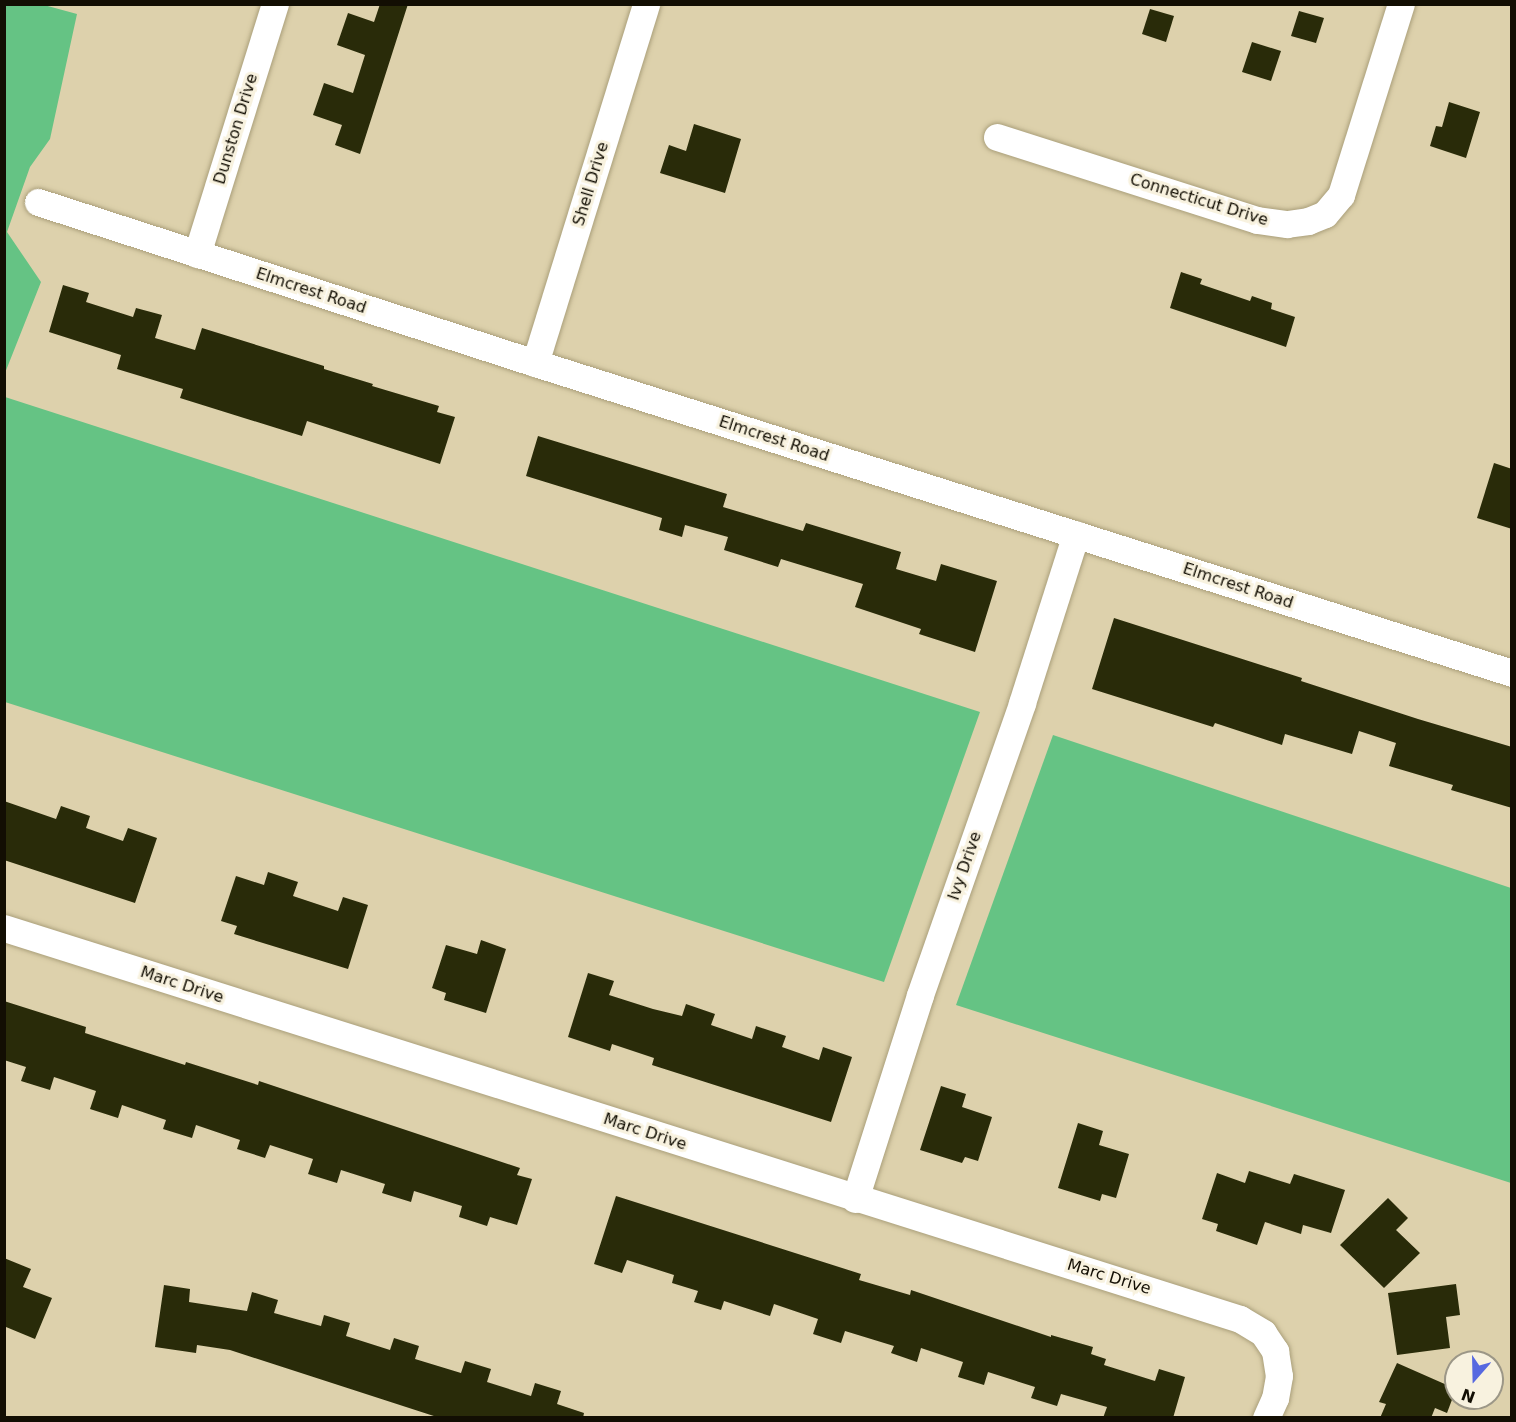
<!DOCTYPE html>
<style>
body{margin:0}
#map{position:relative;width:1516px;height:1422px;overflow:hidden;background:#ddd1ac;font-family:"DejaVu Sans",sans-serif}
div>[style]{position:absolute}
.green>*{inset:0;background:#65c384}
.building>*{inset:0;background:#292b09}
.roads{filter:drop-shadow(0 0 2px #aa9f7a) drop-shadow(0 0 2px #aa9f7a)}
.minor>*{height:27px;margin:-13.5px;padding:0 13.5px;transform-origin:13.5px;border-radius:13.5px;background:#fff}
span{translate:-50% -50%;white-space:nowrap;text-align:center;line-height:1.15;-webkit-text-stroke:6px #f8f2df;paint-order:stroke}
.street-label{font-size:16px;color:#120e03}
.frame{position:absolute;inset:0;border:6px solid #120e03;pointer-events:none}
.north{position:absolute;left:1444px;top:1350px;width:60px;height:60px;box-sizing:border-box;background:#f8f2df;border:2px solid #9c9787;border-radius:50%;rotate:200deg;font-size:16px;font-weight:700;line-height:24px;text-align:center;color:#120e03}
.north::after{content:'';display:block;margin:auto;width:21px;height:27px;background:#5769e0;clip-path:polygon(50% 0,100% 100%,50% 72%,0 100%)}
</style>
<div id="map">
<div class="green">
<i style="clip-path:polygon(5px 4px,44px 5px,77px 14px,50px 139px,30px 167px,7px 232px,41px 282px,5px 373px)"></i>
<i style="clip-path:polygon(5px 397px,980px 712px,884px 982px,5px 702px)"></i>
<i style="clip-path:polygon(1053px 735px,1511px 888px,1511px 1183px,956px 1005px)"></i>
</div>
<div class="building">
<i style="clip-path:polygon(380px 4px,408px 4px,360px 154px,335px 145px,342px 125px,313px 115px,324px 83px,353px 93px,365px 55px,337px 45px,348px 13px,374px 22px)"></i>
<i style="clip-path:polygon(1150px 9px,1174px 16px,1166px 42px,1142px 34px)"></i>
<i style="clip-path:polygon(1299px 11px,1324px 18px,1316px 43px,1291px 36px)"></i>
<i style="clip-path:polygon(1252px 42px,1281px 51px,1271px 81px,1242px 72px)"></i>
<i style="clip-path:polygon(1449px 102px,1480px 112px,1466px 158px,1430px 146px,1436px 126px,1442px 127px)"></i>
<i style="clip-path:polygon(694px 124px,741px 139px,725px 193px,660px 173px,669px 145px,686px 151px)"></i>
<i style="clip-path:polygon(1181px 272px,1202px 279px,1200px 284px,1250px 301px,1252px 296px,1272px 303px,1271px 309px,1295px 317px,1286px 347px,1170px 308px)"></i>
<i style="clip-path:polygon(63px 285px,89px 293px,86px 302px,133px 317px,136px 308px,162px 315px,155px 338px,195px 350px,202px 328px,324px 366px,324px 369px,373px 384px,372px 386px,439px 406px,437px 412px,455px 417px,440px 464px,307px 421px,302px 436px,180px 398px,183px 389px,117px 369px,121px 355px,49px 332px)"></i>
<i style="clip-path:polygon(538px 436px,727px 494px,723px 507px,803px 531px,806px 523px,901px 552px,896px 569px,936px 581px,941px 564px,997px 581px,975px 652px,919px 634px,921px 629px,855px 607px,863px 584px,781px 559px,778px 567px,724px 550px,728px 537px,685px 525px,682px 537px,659px 530px,662px 518px,526px 476px)"></i>
<i style="clip-path:polygon(1494px 463px,1512px 469px,1512px 529px,1477px 518px)"></i>
<i style="clip-path:polygon(1114px 618px,1302px 678px,1301px 681px,1418px 719px,1512px 747px,1512px 808px,1451px 790px,1453px 785px,1389px 766px,1396px 743px,1359px 731px,1352px 754px,1285px 734px,1282px 745px,1215px 723px,1213px 727px,1092px 689px)"></i>
<i style="clip-path:polygon(4px 801px,56px 819px,61px 806px,90px 816px,86px 828px,123px 841px,128px 828px,157px 838px,135px 903px,4px 860px)"></i>
<i style="clip-path:polygon(268px 872px,298px 882px,293px 896px,338px 911px,343px 897px,368px 905px,348px 969px,234px 934px,237px 926px,221px 921px,236px 876px,264px 885px)"></i>
<i style="clip-path:polygon(481px 940px,506px 949px,486px 1013px,444px 1000px,446px 993px,432px 988px,446px 945px,477px 954px)"></i>
<i style="clip-path:polygon(588px 973px,614px 981px,609px 995px,653px 1009px,682px 1016px,686px 1004px,715px 1014px,711px 1025px,752px 1039px,756px 1026px,786px 1036px,782px 1047px,819px 1060px,823px 1047px,852px 1057px,831px 1122px,652px 1065px,654px 1058px,612px 1044px,610px 1051px,568px 1037px)"></i>
<i style="clip-path:polygon(4px 1001px,86px 1027px,85px 1033px,185px 1065px,186px 1062px,258px 1085px,259px 1081px,520px 1168px,517px 1175px,532px 1179px,517px 1225px,490px 1217px,487px 1226px,459px 1217px,462px 1206px,414px 1191px,411px 1202px,382px 1193px,385px 1184px,341px 1170px,337px 1183px,308px 1174px,313px 1159px,270px 1145px,265px 1158px,237px 1149px,240px 1140px,196px 1125px,192px 1138px,163px 1129px,166px 1120px,122px 1105px,118px 1118px,90px 1109px,96px 1091px,54px 1077px,50px 1090px,21px 1081px,26px 1067px,4px 1060px)"></i>
<i style="clip-path:polygon(941px 1086px,966px 1094px,962px 1107px,992px 1117px,978px 1161px,965px 1157px,962px 1163px,920px 1150px)"></i>
<i style="clip-path:polygon(1078px 1123px,1103px 1131px,1099px 1145px,1129px 1154px,1116px 1198px,1102px 1194px,1100px 1201px,1058px 1188px)"></i>
<i style="clip-path:polygon(1249px 1171px,1290px 1184px,1294px 1174px,1345px 1190px,1331px 1233px,1303px 1225px,1301px 1234px,1265px 1222px,1257px 1245px,1216px 1231px,1218px 1224px,1202px 1219px,1217px 1173px,1245px 1183px)"></i>
<i style="clip-path:polygon(616px 1196px,861px 1274px,859px 1280px,910px 1295px,911px 1290px,1051px 1337px,1051px 1335px,1093px 1347px,1091px 1354px,1106px 1359px,1104px 1365px,1155px 1381px,1159px 1369px,1185px 1377px,1173px 1418px,1103px 1418px,1107px 1407px,1061px 1394px,1057px 1406px,1031px 1398px,1035px 1387px,988px 1372px,984px 1385px,958px 1377px,963px 1362px,921px 1348px,917px 1362px,891px 1353px,894px 1346px,845px 1331px,841px 1343px,813px 1334px,818px 1319px,774px 1304px,770px 1316px,724px 1301px,721px 1310px,694px 1302px,698px 1291px,672px 1283px,674px 1275px,627px 1260px,622px 1273px,594px 1264px)"></i>
<i style="clip-path:polygon(1388px 1198px,1408px 1218px,1396px 1230px,1420px 1253px,1384px 1288px,1340px 1245px)"></i>
<i style="clip-path:polygon(4px 1258px,31px 1269px,23px 1287px,52px 1298px,35px 1339px,6px 1327px,4px 1331px)"></i>
<i style="clip-path:polygon(1456px 1284px,1460px 1315px,1446px 1317px,1450px 1348px,1397px 1355px,1388px 1293px)"></i>
<i style="clip-path:polygon(164px 1285px,190px 1289px,189px 1302px,247px 1311px,252px 1292px,278px 1300px,274px 1313px,321px 1326px,324px 1315px,350px 1323px,346px 1336px,390px 1350px,394px 1338px,419px 1346px,415px 1359px,461px 1373px,465px 1361px,491px 1369px,487px 1382px,531px 1396px,535px 1383px,561px 1391px,557px 1404px,584px 1413px,583px 1418px,440px 1418px,230px 1350px,197px 1345px,196px 1353px,155px 1347px)"></i>
<i style="clip-path:polygon(1397px 1363px,1456px 1389px,1447px 1413px,1435px 1408px,1431px 1418px,1380px 1418px,1386px 1404px,1379px 1402px)"></i>
</div>
<div class="roads">
<div class="minor">
<i style="left:997px;top:137px;width:273px;rotate:17.7deg"></i>
<i style="left:1257px;top:220px;width:30px;rotate:8deg"></i>
<i style="left:1287px;top:224px;width:21px;rotate:-8deg"></i>
<i style="left:1308px;top:221px;width:18px;rotate:-22deg"></i>
<i style="left:1325px;top:214px;width:25px;rotate:-50deg"></i>
<i style="left:1341px;top:195px;width:200px;rotate:-72.6deg"></i>
<i style="left:38px;top:202px;width:522px;rotate:17.95deg"></i>
<i style="left:535px;top:363px;width:1025px;rotate:17.6deg"></i>
<i style="left:197px;top:254px;width:262px;rotate:-72.7deg"></i>
<i style="left:535px;top:363px;width:376px;rotate:-72.8deg"></i>
<i style="left:4px;top:928px;width:1296px;rotate:17.55deg"></i>
<i style="left:1240px;top:1319px;width:27px;rotate:31deg"></i>
<i style="left:1263px;top:1333px;width:22px;rotate:56deg"></i>
<i style="left:1275px;top:1351px;width:25px;rotate:81deg"></i>
<i style="left:1279px;top:1376px;width:22px;rotate:100deg"></i>
<i style="left:1275px;top:1398px;width:22px;rotate:114deg"></i>
<i style="left:855px;top:1199px;width:214px;rotate:-72.3deg"></i>
<i style="left:920px;top:995px;width:309px;rotate:-70.7deg"></i>
<i style="left:1022px;top:703px;width:177px;rotate:-72.3deg"></i>
</div>
</div>
<div class="street-label">
<span style="left:236px;top:129px;rotate:-73deg">Dunston Drive</span>
<span style="left:591px;top:184px;rotate:-73deg">Shell Drive</span>
<span style="left:1199px;top:200px;rotate:17deg">Connecticut Drive</span>
<span style="left:311px;top:291px;rotate:18deg">Elmcrest Road</span>
<span style="left:774px;top:439px;rotate:18deg">Elmcrest Road</span>
<span style="left:1238px;top:586px;rotate:18deg">Elmcrest Road</span>
<span style="left:965px;top:866px;rotate:-71deg">Ivy Drive</span>
<span style="left:182px;top:985px;rotate:18deg">Marc Drive</span>
<span style="left:645px;top:1132px;rotate:18deg">Marc Drive</span>
<span style="left:1109px;top:1277px;rotate:17deg">Marc Drive</span>
</div>
<div class="frame"></div>
<div class="north">N</div>
</div>
